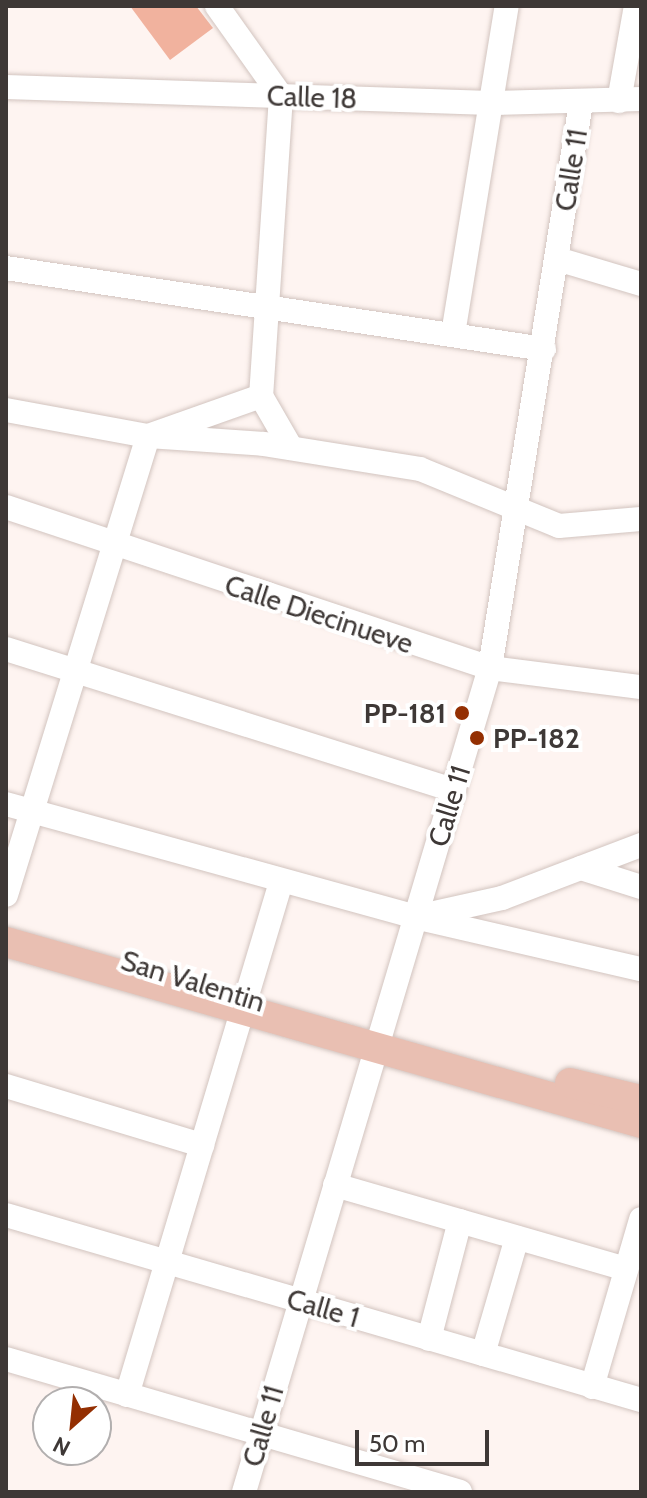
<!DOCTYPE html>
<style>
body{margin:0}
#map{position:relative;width:647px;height:1498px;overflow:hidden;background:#fef4f1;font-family:Cabin,sans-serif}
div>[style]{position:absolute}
.green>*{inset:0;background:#f1b29e}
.roads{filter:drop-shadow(0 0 2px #d2c4bf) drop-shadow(0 0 2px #d2c4bf)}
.minor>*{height:24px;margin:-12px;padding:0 12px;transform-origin:12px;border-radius:12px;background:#fff}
.major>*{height:30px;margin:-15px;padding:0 15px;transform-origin:15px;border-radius:15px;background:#e9bfb2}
.dots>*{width:22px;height:22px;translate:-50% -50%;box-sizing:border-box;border:4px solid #fff;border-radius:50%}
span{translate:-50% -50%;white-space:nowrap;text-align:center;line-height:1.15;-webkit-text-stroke:8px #fff;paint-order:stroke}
.street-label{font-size:28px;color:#3e3836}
.poi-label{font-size:28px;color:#3e3836;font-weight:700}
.right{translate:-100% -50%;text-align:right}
.left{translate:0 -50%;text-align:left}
.frame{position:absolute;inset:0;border:8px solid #3e3836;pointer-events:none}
.north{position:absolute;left:32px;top:1386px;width:80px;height:80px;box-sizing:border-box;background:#fff;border:2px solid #b2afaf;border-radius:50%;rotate:207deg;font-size:22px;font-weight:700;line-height:32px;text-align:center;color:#3e3836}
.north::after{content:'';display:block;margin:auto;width:28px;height:36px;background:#942f02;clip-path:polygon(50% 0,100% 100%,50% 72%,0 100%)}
.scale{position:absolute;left:355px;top:1430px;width:134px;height:36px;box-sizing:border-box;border:4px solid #3e3836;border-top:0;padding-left:10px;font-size:24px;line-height:28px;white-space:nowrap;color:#3e3836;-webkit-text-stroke:6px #fff;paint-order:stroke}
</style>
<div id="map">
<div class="green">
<i style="clip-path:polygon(130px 6px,196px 6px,213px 28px,170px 60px)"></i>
</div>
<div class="roads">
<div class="minor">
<i style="left:217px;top:6px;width:110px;rotate:54.6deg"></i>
<i style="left:6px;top:87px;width:485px;rotate:1.9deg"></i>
<i style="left:491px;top:103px;width:150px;rotate:-1.5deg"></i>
<i style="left:281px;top:96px;width:301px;rotate:93.8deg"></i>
<i style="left:261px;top:396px;width:60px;rotate:60deg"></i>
<i style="left:619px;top:101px;width:97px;rotate:-79.9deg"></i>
<i style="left:557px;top:259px;width:88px;rotate:16.6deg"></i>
<i style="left:6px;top:268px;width:544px;rotate:8.56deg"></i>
<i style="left:453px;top:334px;width:332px;rotate:-80.7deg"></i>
<i style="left:6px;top:410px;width:144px;rotate:10.4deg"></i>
<i style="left:148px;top:436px;width:116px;rotate:3.9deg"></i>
<i style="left:264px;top:444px;width:158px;rotate:9.1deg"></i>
<i style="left:420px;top:469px;width:150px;rotate:22.3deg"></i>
<i style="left:559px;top:526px;width:82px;rotate:-4.9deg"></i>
<i style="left:6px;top:507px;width:510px;rotate:18.4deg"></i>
<i style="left:490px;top:668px;width:152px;rotate:7.2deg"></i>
<i style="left:6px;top:649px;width:470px;rotate:17.5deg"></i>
<i style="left:6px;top:804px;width:424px;rotate:15.4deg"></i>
<i style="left:415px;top:917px;width:232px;rotate:13deg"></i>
<i style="left:581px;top:868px;width:63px;rotate:17.6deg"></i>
<i style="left:6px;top:895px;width:480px;rotate:-72.8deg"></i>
<i style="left:148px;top:436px;width:120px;rotate:-19.5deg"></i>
<i style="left:421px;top:916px;width:83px;rotate:-12.5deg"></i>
<i style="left:502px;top:898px;width:149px;rotate:-20.9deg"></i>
<i style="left:6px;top:1086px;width:205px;rotate:16.8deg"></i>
<i style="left:335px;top:1185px;width:303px;rotate:16.1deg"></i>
<i style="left:6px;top:1215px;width:661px;rotate:16.24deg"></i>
<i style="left:429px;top:1339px;width:122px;rotate:-75.3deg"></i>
<i style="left:483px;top:1354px;width:121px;rotate:-73.7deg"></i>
<i style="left:6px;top:1359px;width:473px;rotate:16.3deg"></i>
<i style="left:592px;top:1387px;width:175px;rotate:-73.7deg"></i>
<i style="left:127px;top:1395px;width:536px;rotate:-73.29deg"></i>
<i style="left:244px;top:1492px;width:860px;rotate:-73.38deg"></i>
<i style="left:490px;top:668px;width:572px;rotate:-80.85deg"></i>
</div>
<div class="major">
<i style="left:6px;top:942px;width:660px;rotate:15.91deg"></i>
<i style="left:570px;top:1083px;width:73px;rotate:13.5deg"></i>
</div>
</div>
<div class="dots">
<i style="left:462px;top:713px;background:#942f02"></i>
<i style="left:477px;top:738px;background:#942f02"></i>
</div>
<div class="street-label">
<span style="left:312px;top:97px;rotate:2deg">Calle 18</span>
<span style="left:571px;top:170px;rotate:-81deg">Calle 11</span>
<span style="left:319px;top:614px;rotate:18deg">Calle Diecinueve</span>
<span style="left:449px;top:806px;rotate:-73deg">Calle 11</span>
<span style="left:193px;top:981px;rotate:17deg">San Valentin</span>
<span style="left:323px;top:1308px;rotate:16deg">Calle 1</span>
<span style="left:263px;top:1426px;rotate:-74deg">Calle 11</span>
</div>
<div class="poi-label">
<span class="right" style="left:446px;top:713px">PP-181</span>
<span class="left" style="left:493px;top:738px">PP-182</span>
</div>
<div class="frame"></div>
<div class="north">N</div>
<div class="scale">50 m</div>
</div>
